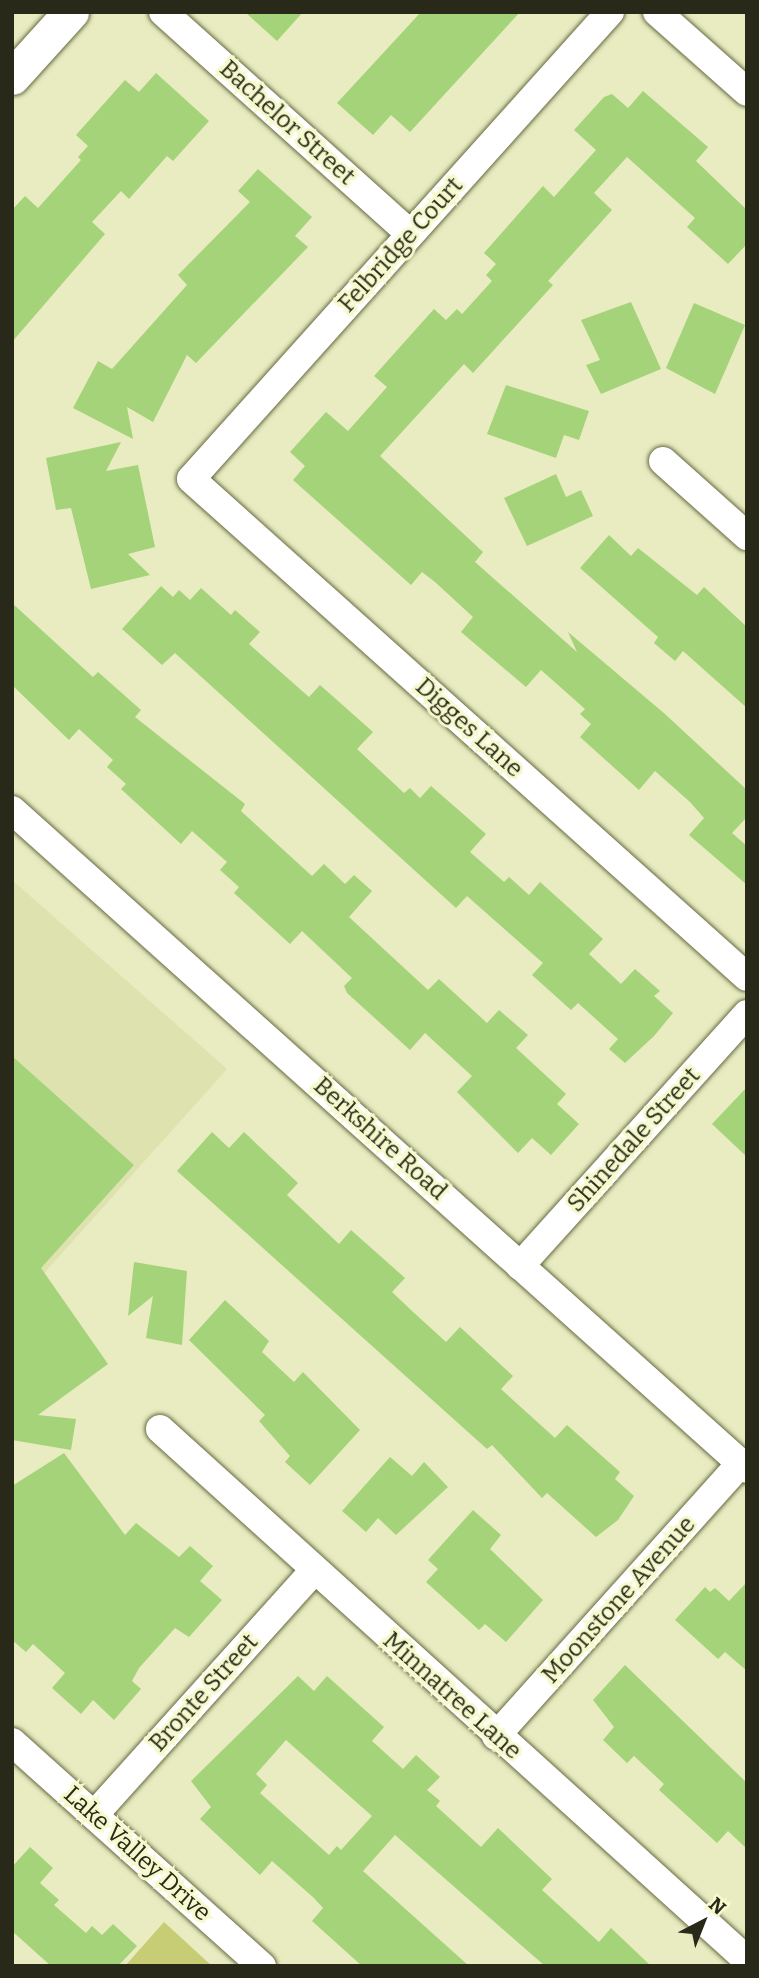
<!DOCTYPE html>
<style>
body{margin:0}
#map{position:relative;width:759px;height:1978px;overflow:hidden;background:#e8ecc0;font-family:Bitter,serif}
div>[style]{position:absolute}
.built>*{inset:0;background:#dde2af}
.green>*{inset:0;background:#c7cd74}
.building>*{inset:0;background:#a4d37a}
.roads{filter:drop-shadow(0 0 2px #676a42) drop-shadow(0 0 2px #676a42)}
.minor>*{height:28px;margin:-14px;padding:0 14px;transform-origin:14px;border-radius:14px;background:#fff}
.tertiary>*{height:35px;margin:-17.5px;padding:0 17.5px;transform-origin:17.5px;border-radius:17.5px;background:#fff}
span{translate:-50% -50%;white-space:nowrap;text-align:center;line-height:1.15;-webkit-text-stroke:6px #f5f9cd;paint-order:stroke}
.street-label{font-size:24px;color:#282918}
.frame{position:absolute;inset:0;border:14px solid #282918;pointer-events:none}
.north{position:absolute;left:668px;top:1887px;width:70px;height:70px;-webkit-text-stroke:5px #f5f9cd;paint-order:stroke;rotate:42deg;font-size:19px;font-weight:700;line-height:28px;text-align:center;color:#282918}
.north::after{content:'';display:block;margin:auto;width:24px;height:32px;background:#282918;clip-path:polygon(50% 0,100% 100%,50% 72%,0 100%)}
</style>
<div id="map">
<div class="built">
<i style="clip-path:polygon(12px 880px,227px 1069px,12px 1309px)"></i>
</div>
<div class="green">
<i style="clip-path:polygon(164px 1922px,212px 1966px,125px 1966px)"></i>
</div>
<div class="building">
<i style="clip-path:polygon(245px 12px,303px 12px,277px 41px)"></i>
<i style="clip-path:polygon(421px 12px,520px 12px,410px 132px,391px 115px,373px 135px,337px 103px)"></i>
<i style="clip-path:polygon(156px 73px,209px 121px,173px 161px,167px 156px,129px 199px,121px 191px,92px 222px,105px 234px,12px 342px,12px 210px,25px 196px,38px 208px,81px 160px,78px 157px,88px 146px,76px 135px,125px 80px,139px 92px)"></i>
<i style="clip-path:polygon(643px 91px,708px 147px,696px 161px,747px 210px,747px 244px,728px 264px,687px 227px,695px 218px,627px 157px,594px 193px,612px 210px,548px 281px,553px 285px,473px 373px,464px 364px,380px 456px,483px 552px,475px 562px,577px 652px,568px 632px,665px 714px,747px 790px,747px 817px,732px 833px,747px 846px,747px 885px,689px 835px,704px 818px,690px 802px,655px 771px,639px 790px,580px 737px,591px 724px,580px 714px,585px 709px,558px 685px,541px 670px,526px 687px,461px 632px,473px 617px,435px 582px,422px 572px,411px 585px,293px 480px,305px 466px,290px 452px,326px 412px,348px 431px,387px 387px,374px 376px,434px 309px,446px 320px,457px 309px,462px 314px,492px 281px,486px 275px,496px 264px,484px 253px,543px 186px,554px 197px,596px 150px,574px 130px,604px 97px,612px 94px,628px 108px)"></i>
<i style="clip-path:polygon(258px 169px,312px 217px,295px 236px,308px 247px,196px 363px,187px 355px,153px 422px,127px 407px,133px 439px,73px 408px,98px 361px,112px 369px,187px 285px,178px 275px,250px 202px,238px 191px)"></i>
<i style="clip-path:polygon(631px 302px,661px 369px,601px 394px,586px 365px,600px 360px,581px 320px)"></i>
<i style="clip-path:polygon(694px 303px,745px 325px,715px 394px,666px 368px)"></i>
<i style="clip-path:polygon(506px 385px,589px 411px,579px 440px,564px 435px,556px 458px,487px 434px)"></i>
<i style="clip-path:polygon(121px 442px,106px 471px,138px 465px,155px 547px,128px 554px,150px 575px,91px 589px,71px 508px,56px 510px,46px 458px)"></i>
<i style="clip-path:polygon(556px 474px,566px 497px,581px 490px,593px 516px,527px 546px,504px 498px)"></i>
<i style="clip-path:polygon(609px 535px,631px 556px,638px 548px,697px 595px,704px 587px,747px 627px,747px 708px,683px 651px,675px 661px,654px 643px,658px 637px,580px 568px)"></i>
<i style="clip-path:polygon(161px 586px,173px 597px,179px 590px,190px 600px,201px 588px,231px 615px,235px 610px,260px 632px,249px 644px,309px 697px,320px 685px,373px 732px,357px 749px,404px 793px,410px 788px,420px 798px,431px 786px,486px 834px,470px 852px,504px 882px,509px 877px,529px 895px,540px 882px,569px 908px,603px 939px,589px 954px,621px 984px,635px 969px,660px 991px,654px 996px,673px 1013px,654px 1036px,625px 1063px,609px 1049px,618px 1039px,578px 1003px,571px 1010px,532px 975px,543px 963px,467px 896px,456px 908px,175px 653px,162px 665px,122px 629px)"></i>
<i style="clip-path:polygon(12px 603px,93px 677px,98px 672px,141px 710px,135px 717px,245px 804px,241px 811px,312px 876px,324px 864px,345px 884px,354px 875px,372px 891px,349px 917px,428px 990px,439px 979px,487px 1023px,499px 1010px,528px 1035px,516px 1048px,566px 1094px,557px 1104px,579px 1124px,551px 1155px,532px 1138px,518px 1153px,457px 1092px,472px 1076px,425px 1033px,410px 1050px,347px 993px,344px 986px,352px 978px,302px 931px,290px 944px,234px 893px,239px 887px,220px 870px,227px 862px,192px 831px,181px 844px,121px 789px,126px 784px,107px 767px,113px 760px,79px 729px,69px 740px,12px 685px)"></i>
<i style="clip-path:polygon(12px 1056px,134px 1165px,41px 1268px,108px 1364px,38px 1415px,76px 1419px,71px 1450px,12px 1440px)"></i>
<i style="clip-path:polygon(747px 1087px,747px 1157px,712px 1124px)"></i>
<i style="clip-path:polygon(212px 1132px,229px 1148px,244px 1132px,298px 1183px,287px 1195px,339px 1244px,351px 1230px,405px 1278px,392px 1292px,412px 1311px,446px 1342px,460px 1327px,513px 1376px,501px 1389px,513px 1400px,555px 1438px,567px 1425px,620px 1472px,615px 1479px,634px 1496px,618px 1520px,596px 1537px,547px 1493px,542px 1498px,492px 1445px,487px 1449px,177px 1171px)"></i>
<i style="clip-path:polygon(134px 1262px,187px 1271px,182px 1345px,146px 1338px,153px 1296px,128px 1316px)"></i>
<i style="clip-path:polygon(225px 1300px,269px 1341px,262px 1352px,294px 1382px,303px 1372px,360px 1430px,310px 1485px,285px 1462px,290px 1456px,259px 1421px,265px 1415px,189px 1340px)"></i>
<i style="clip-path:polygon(64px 1453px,125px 1535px,136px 1523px,179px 1557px,190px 1546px,213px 1566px,200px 1581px,222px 1600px,189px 1637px,175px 1628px,139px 1668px,132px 1681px,141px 1689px,114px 1720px,93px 1700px,81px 1714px,52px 1688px,65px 1673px,33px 1644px,26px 1652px,12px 1640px,12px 1486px)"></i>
<i style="clip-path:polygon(390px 1457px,412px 1476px,424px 1462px,448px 1487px,396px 1535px,378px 1518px,366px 1532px,342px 1511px)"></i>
<i style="clip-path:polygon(473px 1510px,501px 1535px,490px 1549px,543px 1600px,506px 1642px,485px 1624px,479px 1630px,426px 1582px,438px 1569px,428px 1560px)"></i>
<i style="clip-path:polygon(747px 1582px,747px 1671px,725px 1652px,718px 1659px,675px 1620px,705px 1587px,710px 1592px,715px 1588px,729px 1601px)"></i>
<i style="clip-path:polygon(625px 1665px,747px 1783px,747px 1849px,728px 1831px,717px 1843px,659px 1790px,664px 1784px,634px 1756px,627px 1763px,603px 1740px,614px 1727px,593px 1700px)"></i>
<i style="clip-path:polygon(evenodd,298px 1676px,314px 1691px,327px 1676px,384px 1727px,372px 1741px,403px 1769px,416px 1755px,440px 1777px,427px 1790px,440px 1801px,436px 1806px,481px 1847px,498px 1828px,552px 1879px,542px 1890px,599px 1942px,611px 1928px,651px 1966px,545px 1966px,395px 1835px,363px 1871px,469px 1966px,362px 1966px,312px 1921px,323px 1908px,314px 1898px,272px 1861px,260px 1875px,200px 1819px,211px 1807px,191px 1781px,298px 1676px,286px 1740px,372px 1816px,341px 1850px,337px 1846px,329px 1855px,260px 1793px,267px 1785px,256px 1774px,286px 1740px)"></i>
<i style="clip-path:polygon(30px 1847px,53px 1868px,40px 1883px,59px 1900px,54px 1905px,86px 1933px,92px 1926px,102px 1935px,113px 1924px,137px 1946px,118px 1966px,51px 1966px,12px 1931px,12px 1867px)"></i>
</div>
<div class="roads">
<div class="minor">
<i style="left:163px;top:12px;width:332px;rotate:41.9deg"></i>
<i style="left:610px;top:12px;width:627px;rotate:131.9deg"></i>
<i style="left:191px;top:479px;width:746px;rotate:41.85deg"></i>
<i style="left:657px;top:12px;width:120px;rotate:41.6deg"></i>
<i style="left:663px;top:461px;width:113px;rotate:41.8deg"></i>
<i style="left:12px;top:810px;width:987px;rotate:41.88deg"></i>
<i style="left:520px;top:1266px;width:339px;rotate:-48deg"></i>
<i style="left:160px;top:1429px;width:792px;rotate:42.13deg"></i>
<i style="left:496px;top:1736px;width:367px;rotate:-48.1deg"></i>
<i style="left:12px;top:1742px;width:336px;rotate:41.9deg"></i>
<i style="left:94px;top:1815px;width:327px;rotate:-48deg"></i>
</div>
<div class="tertiary">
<i style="left:12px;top:77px;width:88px;rotate:-47.8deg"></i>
</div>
</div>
<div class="street-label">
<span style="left:287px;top:123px;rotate:42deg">Bachelor Street</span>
<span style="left:401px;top:245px;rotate:-48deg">Felbridge Court</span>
<span style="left:469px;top:728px;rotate:42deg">Digges Lane</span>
<span style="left:380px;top:1139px;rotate:42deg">Berkshire Road</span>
<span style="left:634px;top:1140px;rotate:-48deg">Shinedale Street</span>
<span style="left:619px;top:1600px;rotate:-48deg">Moonstone Avenue</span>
<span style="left:204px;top:1693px;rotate:-48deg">Bronte Street</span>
<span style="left:452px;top:1696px;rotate:42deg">Minnatree Lane</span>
<span style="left:137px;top:1854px;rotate:42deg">Lake Valley Drive</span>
</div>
<div class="frame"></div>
<div class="north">N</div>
</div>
